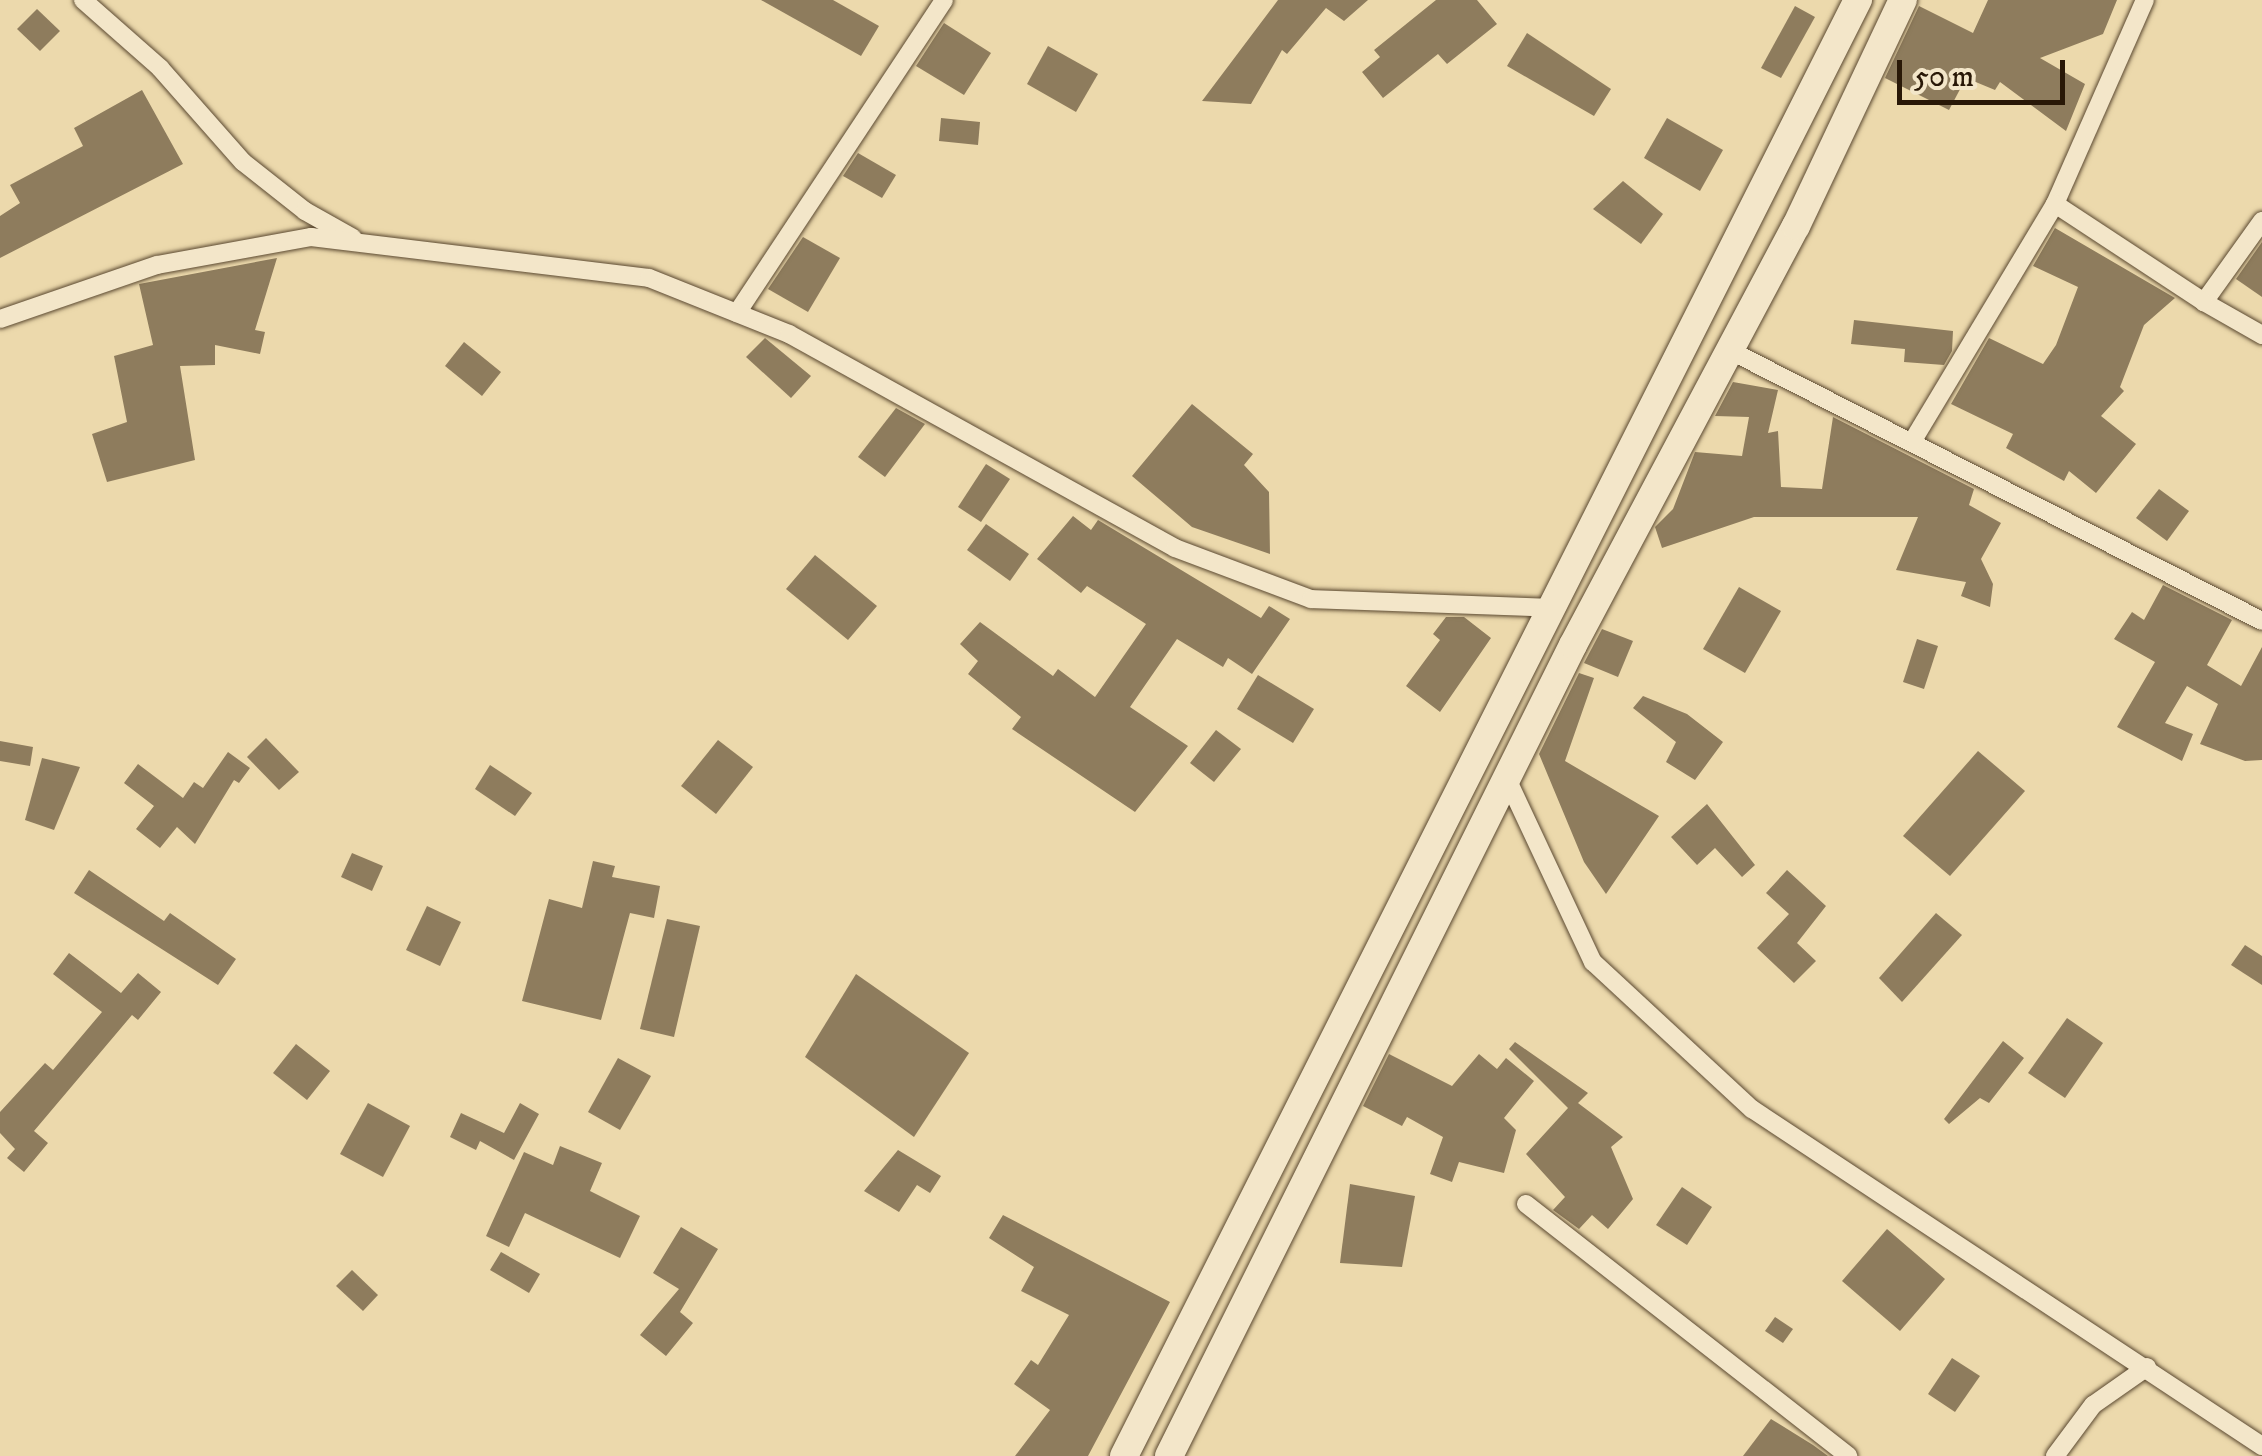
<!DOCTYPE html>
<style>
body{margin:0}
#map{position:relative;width:2262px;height:1456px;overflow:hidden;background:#ecd9ac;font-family:"IM FELL DW Pica",serif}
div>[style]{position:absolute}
.building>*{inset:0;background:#8e7c5d}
.roads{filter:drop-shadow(0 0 2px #5a4830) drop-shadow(0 0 2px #5a4830)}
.street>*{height:18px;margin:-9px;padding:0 9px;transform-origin:9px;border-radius:9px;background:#f3e6c9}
.secondary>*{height:28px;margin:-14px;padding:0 14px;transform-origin:14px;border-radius:14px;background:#f3e6c9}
span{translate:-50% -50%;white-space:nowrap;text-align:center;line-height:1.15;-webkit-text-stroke:9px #f3e6c9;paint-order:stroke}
.scale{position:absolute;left:1897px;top:60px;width:168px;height:45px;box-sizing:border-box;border:5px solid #291807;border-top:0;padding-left:12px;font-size:30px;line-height:35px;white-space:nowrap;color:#291807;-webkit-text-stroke:8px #f3e6c9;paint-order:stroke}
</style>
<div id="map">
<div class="building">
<i style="clip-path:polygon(761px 0,833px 0,879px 26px,861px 56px)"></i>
<i style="clip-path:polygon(1278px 0,1368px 0,1344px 21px,1326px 8px,1287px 54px,1282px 50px,1251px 104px,1202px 101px)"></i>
<i style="clip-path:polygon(1436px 0,1477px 0,1497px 24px,1447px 64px,1438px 54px,1383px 98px,1362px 72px,1380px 57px,1374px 50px)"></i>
<i style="clip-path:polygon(1988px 0,2117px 0,2103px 34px,2040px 58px,2085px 84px,2066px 131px,2000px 82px,1995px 90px,1966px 78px,1949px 110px,1885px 78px,1919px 6px,1973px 33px)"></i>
<i style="clip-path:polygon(1795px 6px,1815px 17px,1781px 78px,1761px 68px)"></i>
<i style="clip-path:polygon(37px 9px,60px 31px,40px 51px,17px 29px)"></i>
<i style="clip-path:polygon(944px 23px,991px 53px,964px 95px,916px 66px)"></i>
<i style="clip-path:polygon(1527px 33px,1611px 89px,1594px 116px,1507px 66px)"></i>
<i style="clip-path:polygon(1048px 46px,1098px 74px,1076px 112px,1027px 84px)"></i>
<i style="clip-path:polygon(142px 90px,183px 164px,0 258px,0 216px,20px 203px,10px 185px,83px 146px,74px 128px)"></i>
<i style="clip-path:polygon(941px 118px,980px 122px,978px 145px,939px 141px)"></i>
<i style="clip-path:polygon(1667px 118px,1723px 150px,1700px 191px,1644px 158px)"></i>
<i style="clip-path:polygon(858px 153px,896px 175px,882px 198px,843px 176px)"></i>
<i style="clip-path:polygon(1623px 181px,1663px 214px,1641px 244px,1593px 209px)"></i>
<i style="clip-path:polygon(2055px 228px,2175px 298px,2144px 325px,2120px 387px,2124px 391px,2101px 416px,2136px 444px,2096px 493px,2069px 471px,2064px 481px,2006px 448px,2013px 434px,1951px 404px,1989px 338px,2043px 364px,2056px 345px,2078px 287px,2033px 266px)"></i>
<i style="clip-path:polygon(803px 237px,840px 258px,808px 312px,768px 289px)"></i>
<i style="clip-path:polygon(2262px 242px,2262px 297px,2236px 279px)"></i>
<i style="clip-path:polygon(277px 258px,255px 330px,265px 332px,260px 354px,215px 345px,215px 365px,180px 366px,195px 460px,107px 482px,92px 434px,127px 422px,114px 356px,153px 345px,139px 284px)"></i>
<i style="clip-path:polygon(1854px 320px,1953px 331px,1952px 351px,1944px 365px,1904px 362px,1905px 349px,1851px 344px)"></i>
<i style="clip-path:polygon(765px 338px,811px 376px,791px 398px,746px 357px)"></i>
<i style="clip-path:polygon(464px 342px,501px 372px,482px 396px,445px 366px)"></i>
<i style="clip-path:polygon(1733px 382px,1778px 390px,1768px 433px,1778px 431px,1781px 487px,1822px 489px,1833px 417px,1974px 489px,1969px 505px,2001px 523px,1981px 559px,1993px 584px,1990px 607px,1961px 596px,1966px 582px,1896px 570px,1918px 517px,1754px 517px,1662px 548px,1655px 527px,1673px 509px,1695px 452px,1742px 456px,1749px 417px,1715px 416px)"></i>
<i style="clip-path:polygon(1192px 404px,1253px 454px,1244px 465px,1269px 492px,1270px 554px,1192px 527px,1132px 476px)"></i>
<i style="clip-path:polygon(896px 408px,925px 424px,885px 477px,858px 457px)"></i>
<i style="clip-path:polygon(986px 464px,1010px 479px,981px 522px,958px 507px)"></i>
<i style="clip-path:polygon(2159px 489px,2189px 511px,2167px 541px,2136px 518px)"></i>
<i style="clip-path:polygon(1073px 516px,1091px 530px,1098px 520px,1261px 618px,1269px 606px,1290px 619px,1252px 674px,1228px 658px,1223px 667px,1177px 639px,1130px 707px,1188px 746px,1135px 812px,1012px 729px,1021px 717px,968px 674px,978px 661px,960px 644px,980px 622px,1053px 676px,1058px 669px,1095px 697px,1146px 624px,1087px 586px,1081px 593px,1037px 559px)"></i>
<i style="clip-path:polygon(986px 524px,1029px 554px,1010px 581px,967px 550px)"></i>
<i style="clip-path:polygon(815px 555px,877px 606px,848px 640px,786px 589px)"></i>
<i style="clip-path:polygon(2163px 585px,2232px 620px,2207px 665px,2241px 686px,2262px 647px,2262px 760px,2245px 761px,2200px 744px,2218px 704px,2187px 686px,2165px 723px,2193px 734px,2182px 761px,2117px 727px,2155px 662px,2114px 639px,2132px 612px,2144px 620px)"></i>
<i style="clip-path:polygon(1739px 587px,1781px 611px,1745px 673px,1703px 649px)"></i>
<i style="clip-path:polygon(1446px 617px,1464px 617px,1491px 638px,1440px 712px,1406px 686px,1440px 640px,1433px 634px)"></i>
<i style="clip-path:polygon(1602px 629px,1633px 641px,1618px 677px,1584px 663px)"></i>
<i style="clip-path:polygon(1917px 639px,1938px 646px,1924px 689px,1903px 682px)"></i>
<i style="clip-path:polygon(1579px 673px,1594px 678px,1565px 761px,1659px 816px,1606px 894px,1584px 862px,1539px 754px)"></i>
<i style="clip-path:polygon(1258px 675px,1314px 709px,1293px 743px,1237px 709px)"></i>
<i style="clip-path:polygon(1643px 696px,1687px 714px,1723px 742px,1695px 780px,1666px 762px,1676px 742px,1633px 708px)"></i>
<i style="clip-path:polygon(1216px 730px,1241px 749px,1214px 782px,1190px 763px)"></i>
<i style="clip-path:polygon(266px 738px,299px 772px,279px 790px,247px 757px)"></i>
<i style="clip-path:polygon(718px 740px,753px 767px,716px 814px,681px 786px)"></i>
<i style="clip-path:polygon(0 741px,33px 747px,30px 766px,0 761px)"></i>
<i style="clip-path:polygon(1978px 751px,2025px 791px,1950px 876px,1903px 836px)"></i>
<i style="clip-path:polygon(228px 752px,250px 768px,239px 783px,234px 780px,195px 844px,177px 827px,160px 848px,136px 829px,154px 806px,124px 783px,138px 764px,183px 798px,194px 782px,203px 788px)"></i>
<i style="clip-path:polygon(42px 758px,80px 767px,54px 830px,25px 820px)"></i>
<i style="clip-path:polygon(490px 765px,532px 793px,515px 816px,475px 789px)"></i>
<i style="clip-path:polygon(1707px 804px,1755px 865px,1742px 877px,1715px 848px,1697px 865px,1671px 837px)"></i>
<i style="clip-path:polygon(352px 853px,383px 866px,372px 891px,341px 877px)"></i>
<i style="clip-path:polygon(593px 861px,615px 866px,612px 877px,660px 886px,654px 918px,630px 913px,601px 1020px,522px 1001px,549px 899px,582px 908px)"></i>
<i style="clip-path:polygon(89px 870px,164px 921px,170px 913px,236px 959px,218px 985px,74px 893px)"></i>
<i style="clip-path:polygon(1787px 870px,1826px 906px,1797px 943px,1816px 961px,1794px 983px,1757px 948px,1789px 914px,1766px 893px)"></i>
<i style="clip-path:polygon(427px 906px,461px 922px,440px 966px,406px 950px)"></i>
<i style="clip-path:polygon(1936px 913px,1962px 935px,1902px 1002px,1879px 978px)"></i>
<i style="clip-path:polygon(667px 919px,700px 926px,674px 1037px,640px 1029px)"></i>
<i style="clip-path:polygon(2245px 945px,2262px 956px,2262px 985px,2231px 965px)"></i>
<i style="clip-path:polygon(69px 953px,121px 993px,138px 973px,161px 992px,138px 1020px,132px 1015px,34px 1131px,48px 1143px,24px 1172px,7px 1158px,15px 1149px,0 1133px,0 1112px,45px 1063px,53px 1070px,102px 1012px,53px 974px)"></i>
<i style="clip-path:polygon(856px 974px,969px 1053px,914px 1137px,805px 1057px)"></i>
<i style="clip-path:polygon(2067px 1018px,2103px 1043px,2065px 1098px,2028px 1073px)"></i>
<i style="clip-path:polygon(2003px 1041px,2024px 1058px,1989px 1103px,1980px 1098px,1949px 1124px,1944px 1119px)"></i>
<i style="clip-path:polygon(1515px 1042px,1588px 1093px,1578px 1103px,1623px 1137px,1611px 1147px,1633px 1199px,1608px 1229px,1592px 1215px,1579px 1229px,1553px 1210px,1565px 1197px,1526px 1154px,1568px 1108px,1509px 1049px)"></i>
<i style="clip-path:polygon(296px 1044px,330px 1071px,307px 1100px,273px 1073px)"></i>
<i style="clip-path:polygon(1389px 1054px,1452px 1086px,1479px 1054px,1497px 1069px,1506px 1058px,1534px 1081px,1504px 1118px,1516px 1130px,1504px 1173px,1459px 1162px,1452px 1182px,1430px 1174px,1443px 1137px,1407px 1117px,1402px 1126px,1363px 1106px)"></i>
<i style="clip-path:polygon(618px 1058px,651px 1076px,620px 1130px,588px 1112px)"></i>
<i style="clip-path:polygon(368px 1103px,410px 1126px,383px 1177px,340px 1154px)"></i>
<i style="clip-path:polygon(520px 1103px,539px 1114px,514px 1160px,480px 1141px,476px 1150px,450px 1137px,461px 1113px,504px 1133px)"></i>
<i style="clip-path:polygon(560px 1146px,602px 1163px,590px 1191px,640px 1216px,620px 1258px,525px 1213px,509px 1247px,486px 1236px,524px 1152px,553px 1165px)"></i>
<i style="clip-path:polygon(898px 1150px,941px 1176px,930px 1193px,917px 1185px,899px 1212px,864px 1191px)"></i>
<i style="clip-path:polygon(1350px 1184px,1415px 1196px,1402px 1267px,1340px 1263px)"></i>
<i style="clip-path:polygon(1682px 1187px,1712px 1207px,1687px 1245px,1656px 1225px)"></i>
<i style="clip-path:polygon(1003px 1215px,1170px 1302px,1088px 1456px,1015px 1456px,1050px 1410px,1014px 1384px,1031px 1360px,1038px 1365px,1069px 1315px,1021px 1291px,1034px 1267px,989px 1238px)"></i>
<i style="clip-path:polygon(681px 1227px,718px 1249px,680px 1312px,693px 1323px,666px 1356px,640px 1335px,679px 1289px,653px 1273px)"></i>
<i style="clip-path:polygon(1887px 1229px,1945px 1279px,1900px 1331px,1842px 1281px)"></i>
<i style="clip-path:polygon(501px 1252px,540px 1274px,529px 1293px,490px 1270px)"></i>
<i style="clip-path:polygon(352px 1270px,378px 1295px,363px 1311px,336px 1286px)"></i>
<i style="clip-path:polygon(1775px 1317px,1793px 1329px,1783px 1343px,1765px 1331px)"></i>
<i style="clip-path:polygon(1952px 1358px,1980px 1376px,1955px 1412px,1928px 1394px)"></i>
<i style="clip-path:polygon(1771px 1419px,1813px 1445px,1828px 1456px,1743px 1456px)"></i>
</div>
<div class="roads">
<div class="street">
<i style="left:83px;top:0;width:103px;rotate:41.4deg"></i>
<i style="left:160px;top:68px;width:125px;rotate:48.6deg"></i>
<i style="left:243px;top:162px;width:79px;rotate:38.3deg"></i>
<i style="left:305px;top:211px;width:55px;rotate:29.4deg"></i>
<i style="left:2055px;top:204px;width:223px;rotate:-66.2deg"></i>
<i style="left:2262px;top:221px;width:100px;rotate:125.6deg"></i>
<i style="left:2204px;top:302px;width:67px;rotate:29.6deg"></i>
<i style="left:737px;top:313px;width:375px;rotate:-56.5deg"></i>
<i style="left:0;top:319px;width:166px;rotate:-19deg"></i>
<i style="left:157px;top:265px;width:157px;rotate:-10.3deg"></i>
<i style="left:311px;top:237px;width:340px;rotate:6.9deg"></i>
<i style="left:649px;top:278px;width:151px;rotate:21.8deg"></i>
<i style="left:789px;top:334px;width:441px;rotate:29deg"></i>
<i style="left:1175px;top:548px;width:145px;rotate:20.6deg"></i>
<i style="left:1311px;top:599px;width:240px;rotate:2.1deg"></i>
<i style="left:1733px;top:352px;width:593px;rotate:26.95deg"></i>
<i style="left:1912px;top:442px;width:278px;rotate:-59deg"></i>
<i style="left:2055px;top:204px;width:178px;rotate:33.3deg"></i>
<i style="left:1509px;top:783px;width:198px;rotate:64.9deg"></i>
<i style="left:1593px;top:962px;width:217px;rotate:42.8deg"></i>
<i style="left:1752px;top:1109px;width:611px;rotate:33.46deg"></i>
<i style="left:1526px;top:1204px;width:409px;rotate:38deg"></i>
<i style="left:2055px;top:1456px;width:64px;rotate:-53.3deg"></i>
<i style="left:2093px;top:1405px;width:66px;rotate:-35.1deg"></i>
</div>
<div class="secondary">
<i style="left:1124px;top:1456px;width:1631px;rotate:-63.25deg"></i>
<i style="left:1169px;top:1456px;width:906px;rotate:-63.52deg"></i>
<i style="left:1573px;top:645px;width:475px;rotate:-62deg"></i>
<i style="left:1796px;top:226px;width:250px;rotate:-64.7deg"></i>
</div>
</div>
<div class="scale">50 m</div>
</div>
